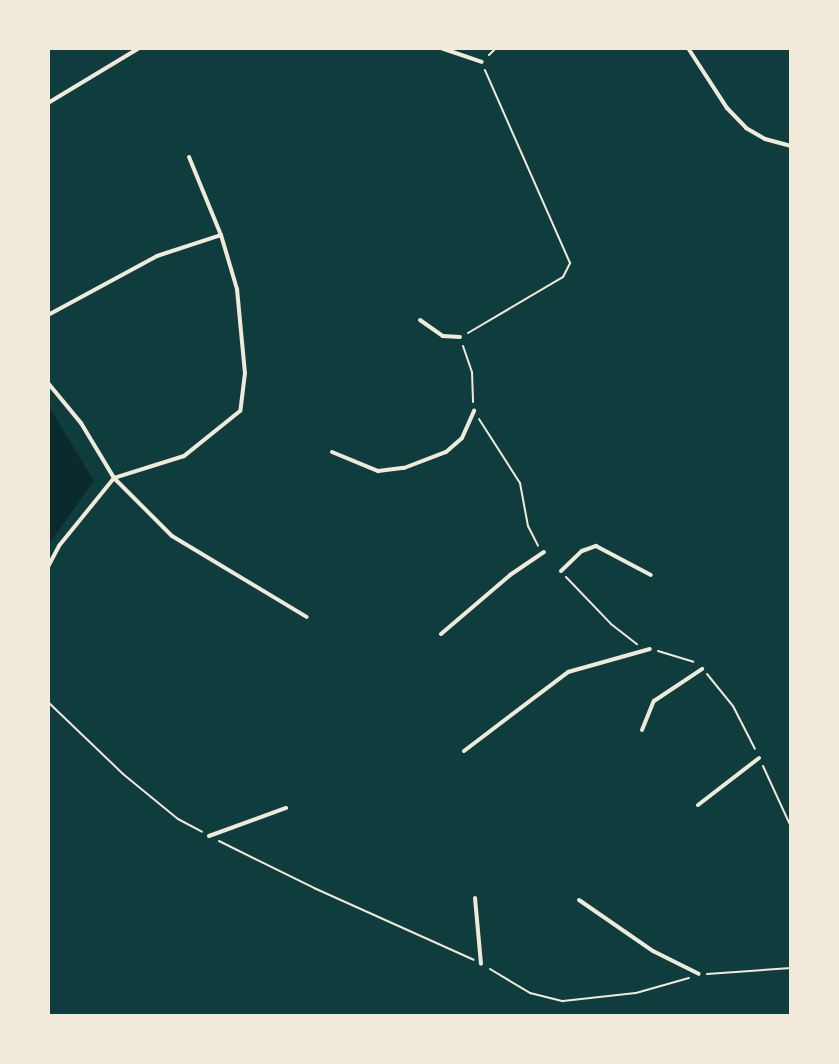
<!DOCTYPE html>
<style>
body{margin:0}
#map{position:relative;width:839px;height:1064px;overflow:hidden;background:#0f3d3e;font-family:"Crimson Pro",serif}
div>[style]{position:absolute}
.water>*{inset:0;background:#0a2a2b}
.path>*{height:2px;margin:-1px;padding:0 1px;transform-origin:1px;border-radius:1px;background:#f1e9da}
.service>*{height:4px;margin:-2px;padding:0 2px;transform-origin:2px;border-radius:2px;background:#f1e9da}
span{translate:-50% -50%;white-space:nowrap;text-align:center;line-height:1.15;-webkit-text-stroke:6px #f1e9da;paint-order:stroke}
.frame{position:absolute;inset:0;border:50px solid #f1e9da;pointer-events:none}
</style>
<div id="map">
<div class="water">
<i style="clip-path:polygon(48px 405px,94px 481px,48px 545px)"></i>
</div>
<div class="path">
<i style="left:489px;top:55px;width:10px;rotate:-45deg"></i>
<i style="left:468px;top:333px;width:110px;rotate:-30.5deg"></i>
<i style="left:563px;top:277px;width:16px;rotate:-63deg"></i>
<i style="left:570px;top:263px;width:211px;rotate:-113.8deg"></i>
<i style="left:463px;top:346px;width:28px;rotate:71deg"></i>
<i style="left:472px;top:372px;width:30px;rotate:88deg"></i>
<i style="left:479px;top:419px;width:76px;rotate:57.4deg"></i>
<i style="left:520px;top:483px;width:44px;rotate:79.5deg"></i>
<i style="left:528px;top:526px;width:22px;rotate:63deg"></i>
<i style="left:566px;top:577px;width:65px;rotate:46.2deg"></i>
<i style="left:611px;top:624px;width:33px;rotate:38deg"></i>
<i style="left:658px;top:651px;width:37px;rotate:17deg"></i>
<i style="left:707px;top:674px;width:41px;rotate:50.9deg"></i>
<i style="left:733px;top:706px;width:48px;rotate:62.9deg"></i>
<i style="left:48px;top:702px;width:104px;rotate:43.8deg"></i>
<i style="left:123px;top:774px;width:71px;rotate:39.3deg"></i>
<i style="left:178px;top:819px;width:27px;rotate:28deg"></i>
<i style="left:763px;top:766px;width:67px;rotate:65.3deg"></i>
<i style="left:219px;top:841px;width:106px;rotate:26.3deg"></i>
<i style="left:314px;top:888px;width:175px;rotate:24.2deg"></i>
<i style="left:490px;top:969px;width:47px;rotate:31deg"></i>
<i style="left:530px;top:993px;width:34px;rotate:14deg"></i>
<i style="left:563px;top:1001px;width:73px;rotate:-6.3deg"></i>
<i style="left:636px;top:993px;width:55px;rotate:-15.8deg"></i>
<i style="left:707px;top:974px;width:84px;rotate:-4.1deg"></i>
</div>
<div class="service">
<i style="left:441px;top:48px;width:43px;rotate:18.9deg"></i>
<i style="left:688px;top:48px;width:72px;rotate:57deg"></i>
<i style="left:727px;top:108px;width:28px;rotate:46deg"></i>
<i style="left:746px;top:128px;width:22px;rotate:30deg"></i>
<i style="left:765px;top:139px;width:27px;rotate:15deg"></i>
<i style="left:48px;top:103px;width:106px;rotate:-31.1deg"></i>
<i style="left:189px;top:157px;width:84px;rotate:67.7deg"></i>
<i style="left:221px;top:235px;width:56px;rotate:73.5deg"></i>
<i style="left:237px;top:289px;width:84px;rotate:84.6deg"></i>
<i style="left:245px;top:373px;width:38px;rotate:97deg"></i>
<i style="left:240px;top:411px;width:72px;rotate:141.2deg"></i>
<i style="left:184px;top:456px;width:73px;rotate:162.6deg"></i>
<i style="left:114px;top:478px;width:82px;rotate:45deg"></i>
<i style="left:172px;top:536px;width:157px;rotate:31deg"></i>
<i style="left:48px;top:315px;width:124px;rotate:-28.4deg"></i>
<i style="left:157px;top:256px;width:67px;rotate:-18.2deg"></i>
<i style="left:420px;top:320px;width:28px;rotate:35deg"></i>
<i style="left:443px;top:336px;width:17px;rotate:3deg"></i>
<i style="left:48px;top:383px;width:52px;rotate:50.5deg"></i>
<i style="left:81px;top:423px;width:64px;rotate:59deg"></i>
<i style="left:114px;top:478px;width:87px;rotate:129deg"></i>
<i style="left:59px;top:546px;width:24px;rotate:118deg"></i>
<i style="left:332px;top:452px;width:50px;rotate:22.4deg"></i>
<i style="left:378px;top:471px;width:26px;rotate:-7deg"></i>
<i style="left:404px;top:468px;width:45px;rotate:-20.9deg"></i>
<i style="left:446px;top:452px;width:21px;rotate:-41deg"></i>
<i style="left:462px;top:438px;width:30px;rotate:-66deg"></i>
<i style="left:561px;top:571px;width:29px;rotate:-44deg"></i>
<i style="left:582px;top:551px;width:15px;rotate:-20deg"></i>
<i style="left:596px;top:546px;width:62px;rotate:27.8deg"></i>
<i style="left:441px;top:634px;width:91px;rotate:-40.5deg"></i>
<i style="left:510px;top:575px;width:41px;rotate:-34.1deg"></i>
<i style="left:642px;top:730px;width:31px;rotate:-68deg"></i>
<i style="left:654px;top:701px;width:58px;rotate:-33.7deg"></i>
<i style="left:464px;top:751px;width:131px;rotate:-37.2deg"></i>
<i style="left:568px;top:672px;width:85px;rotate:-15.7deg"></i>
<i style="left:698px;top:805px;width:77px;rotate:-37.6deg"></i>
<i style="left:209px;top:836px;width:82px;rotate:-20deg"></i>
<i style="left:475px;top:898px;width:66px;rotate:84.8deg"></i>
<i style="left:579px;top:900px;width:90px;rotate:34.6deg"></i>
<i style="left:653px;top:951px;width:51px;rotate:26.6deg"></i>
</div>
<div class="frame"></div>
</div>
